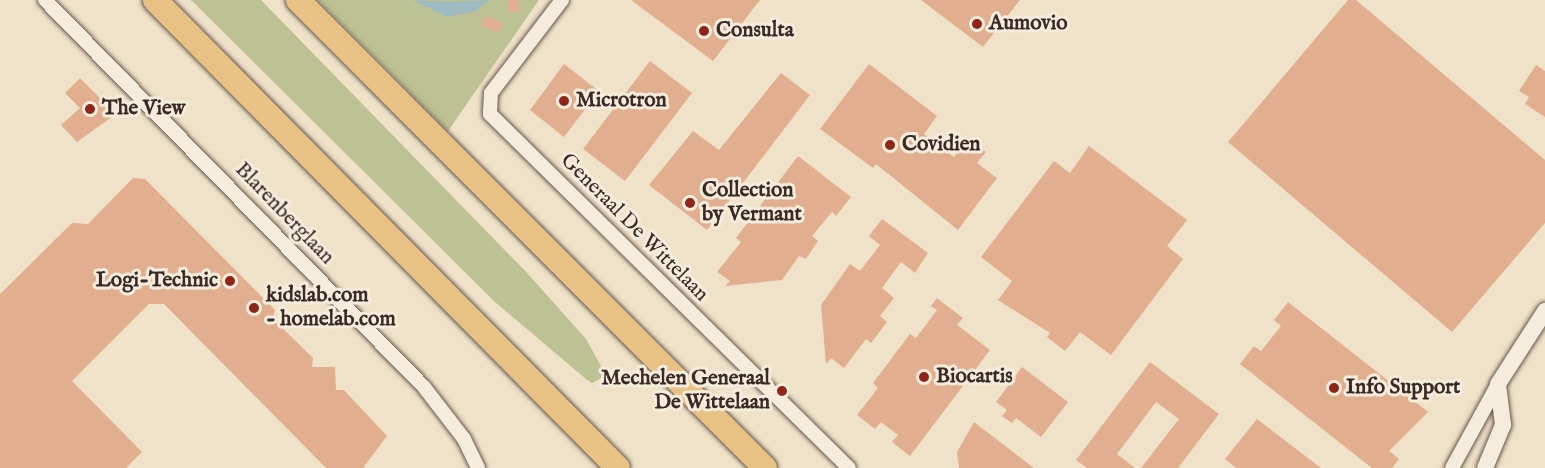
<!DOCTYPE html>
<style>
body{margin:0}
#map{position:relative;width:1545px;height:468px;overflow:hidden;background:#f0e2c9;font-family:"IM FELL English",serif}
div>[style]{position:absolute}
.green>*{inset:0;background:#bcc294}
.water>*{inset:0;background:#9fbbc1}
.building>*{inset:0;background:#e1af8f}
.roads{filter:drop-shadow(0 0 2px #66584e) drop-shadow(0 0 2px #66584e)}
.minor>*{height:14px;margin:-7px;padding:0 7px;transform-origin:7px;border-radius:7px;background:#f5ecdc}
.tertiary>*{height:16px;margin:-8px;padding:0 8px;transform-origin:8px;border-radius:8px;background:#f5ecdc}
.motorway>*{height:24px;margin:-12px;padding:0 12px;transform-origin:12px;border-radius:12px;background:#e8c184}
.dots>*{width:16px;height:16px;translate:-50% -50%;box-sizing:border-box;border:3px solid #f5ecdc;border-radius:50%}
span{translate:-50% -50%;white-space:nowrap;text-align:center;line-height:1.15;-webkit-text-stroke:6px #f5ecdc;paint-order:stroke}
.poi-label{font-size:21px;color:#382a25;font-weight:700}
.left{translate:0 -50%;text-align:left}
.right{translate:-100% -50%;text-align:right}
.street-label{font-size:21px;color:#382a25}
</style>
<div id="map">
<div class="green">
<i style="clip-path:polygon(191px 0,261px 0,529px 275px,586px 339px,606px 375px,592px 383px,586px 379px,495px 302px)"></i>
<i style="clip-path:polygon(318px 0,539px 0,448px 131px)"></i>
</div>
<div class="water">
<i style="clip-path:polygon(412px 0,451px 2px,489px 0,476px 11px,447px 17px)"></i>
</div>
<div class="building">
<i style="clip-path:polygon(508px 0,518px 0,519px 12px,508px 12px)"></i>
<i style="clip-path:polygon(631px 0,760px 0,713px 61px)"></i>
<i style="clip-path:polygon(921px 0,1020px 0,983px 47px)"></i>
<i style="clip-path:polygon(1348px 0,1356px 0,1545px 160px,1545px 223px,1452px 332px,1228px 142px)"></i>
<i style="clip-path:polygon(485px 16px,503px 23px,499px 32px,481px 26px)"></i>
<i style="clip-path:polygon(650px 61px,692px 93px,625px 181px,583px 149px)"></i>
<i style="clip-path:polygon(564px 64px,599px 91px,564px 137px,530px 110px)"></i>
<i style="clip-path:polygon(869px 64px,937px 116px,924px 134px,954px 157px,968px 138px,986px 152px,977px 163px,997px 178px,958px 230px,876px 164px,873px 168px,820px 129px)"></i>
<i style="clip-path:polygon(1536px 65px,1545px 71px,1545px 117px,1525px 104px,1529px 97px,1519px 91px)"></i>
<i style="clip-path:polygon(781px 73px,810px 95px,707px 230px,649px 185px,693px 131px,719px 150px)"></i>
<i style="clip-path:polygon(80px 78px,116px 114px,77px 142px,61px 125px,80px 108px,65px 93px)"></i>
<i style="clip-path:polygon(1089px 146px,1187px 220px,1167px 246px,1183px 259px,1111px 355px,1080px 332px,1065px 351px,1047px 337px,1050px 333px,998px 300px,1012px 281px,981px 257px,1054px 161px,1070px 173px)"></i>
<i style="clip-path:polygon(798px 156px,851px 197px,836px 216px,832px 212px,812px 236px,818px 241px,806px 259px,799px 256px,782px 280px,725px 286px,730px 281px,717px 272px,741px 242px,736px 238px)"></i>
<i style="clip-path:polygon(133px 178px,145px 179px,275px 310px,273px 319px,313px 358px,312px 367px,335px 367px,336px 390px,344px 390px,387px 436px,363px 468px,326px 468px,164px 304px,149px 304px,72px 381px,142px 452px,126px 468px,0 468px,0 294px,72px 223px,88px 224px)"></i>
<i style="clip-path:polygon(882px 219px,928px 253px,915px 273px,901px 262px,882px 288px,894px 298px,880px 316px,887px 322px,871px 343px,866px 339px,844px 368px,831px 358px,826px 364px,821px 305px,850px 264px,860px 271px,880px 245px,869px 236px)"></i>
<i style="clip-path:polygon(937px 298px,963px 318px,957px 325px,990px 350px,910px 456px,892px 442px,898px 435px,881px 422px,875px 429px,857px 415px,878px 388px,873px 383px,910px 334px,916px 338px,937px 310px,931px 306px)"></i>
<i style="clip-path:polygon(1288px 302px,1428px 412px,1389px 451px,1399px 459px,1392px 468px,1372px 468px,1240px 364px,1254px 346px,1261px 351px,1281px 326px,1274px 320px)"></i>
<i style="clip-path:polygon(1150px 362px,1219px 414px,1178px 468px,1141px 468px,1179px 419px,1156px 402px,1117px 454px,1135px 468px,1087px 468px,1076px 460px)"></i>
<i style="clip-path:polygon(1022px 367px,1068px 402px,1041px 437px,1016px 418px,1012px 423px,1002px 416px,1007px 410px,996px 402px)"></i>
<i style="clip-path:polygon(1257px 419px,1321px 468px,1236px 468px,1225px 459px)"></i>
<i style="clip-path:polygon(974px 422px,1034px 468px,959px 468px,957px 452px)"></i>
</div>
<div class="roads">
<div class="minor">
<i style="left:45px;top:0;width:542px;rotate:45.6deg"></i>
<i style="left:424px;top:387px;width:66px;rotate:52.4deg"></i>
<i style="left:464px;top:439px;width:32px;rotate:64deg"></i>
<i style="left:562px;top:0;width:117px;rotate:127.4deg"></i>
<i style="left:491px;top:93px;width:21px;rotate:93deg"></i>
<i style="left:490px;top:114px;width:504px;rotate:44.6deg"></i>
<i style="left:1452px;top:468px;width:96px;rotate:-61.3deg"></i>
</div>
<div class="tertiary">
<i style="left:1485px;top:468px;width:47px;rotate:-67.3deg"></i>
<i style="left:1503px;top:425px;width:41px;rotate:-97deg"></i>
<i style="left:1498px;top:384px;width:87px;rotate:-57.2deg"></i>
</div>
<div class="motorway">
<i style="left:155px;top:0;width:658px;rotate:45.31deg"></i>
<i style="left:298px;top:0;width:661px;rotate:45.06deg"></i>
</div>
</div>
<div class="dots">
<i style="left:977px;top:24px;background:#8f2418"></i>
<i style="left:704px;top:31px;background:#8f2418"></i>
<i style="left:564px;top:101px;background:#8f2418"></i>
<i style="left:90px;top:109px;background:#8f2418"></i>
<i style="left:890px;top:145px;background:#8f2418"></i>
<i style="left:690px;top:203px;background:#8f2418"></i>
<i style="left:230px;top:281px;background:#8f2418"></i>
<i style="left:254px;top:308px;background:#8f2418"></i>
<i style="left:924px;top:377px;background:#8f2418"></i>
<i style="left:1334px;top:388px;background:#8f2418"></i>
<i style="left:782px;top:391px;background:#8f2418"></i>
</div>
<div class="poi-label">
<span class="left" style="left:989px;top:24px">Aumovio</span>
<span class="left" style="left:716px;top:31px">Consulta</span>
<span class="left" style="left:576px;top:101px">Microtron</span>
<span class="left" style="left:102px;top:109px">The View</span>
<span class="left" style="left:902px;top:145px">Covidien</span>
<span class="left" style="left:702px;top:203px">Collection<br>by Vermant</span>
<span class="right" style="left:218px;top:281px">Logi-Technic</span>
<span class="left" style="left:266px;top:308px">kidslab.com<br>- homelab.com</span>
<span class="left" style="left:936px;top:377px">Biocartis</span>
<span class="right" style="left:770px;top:391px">Mechelen Generaal<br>De Wittelaan</span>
<span class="left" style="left:1346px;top:388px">Info Support</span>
</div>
<div class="street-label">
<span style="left:284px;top:214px;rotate:46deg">Blarenberglaan</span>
<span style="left:634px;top:228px;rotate:45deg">Generaal De Wittelaan</span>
</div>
</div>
